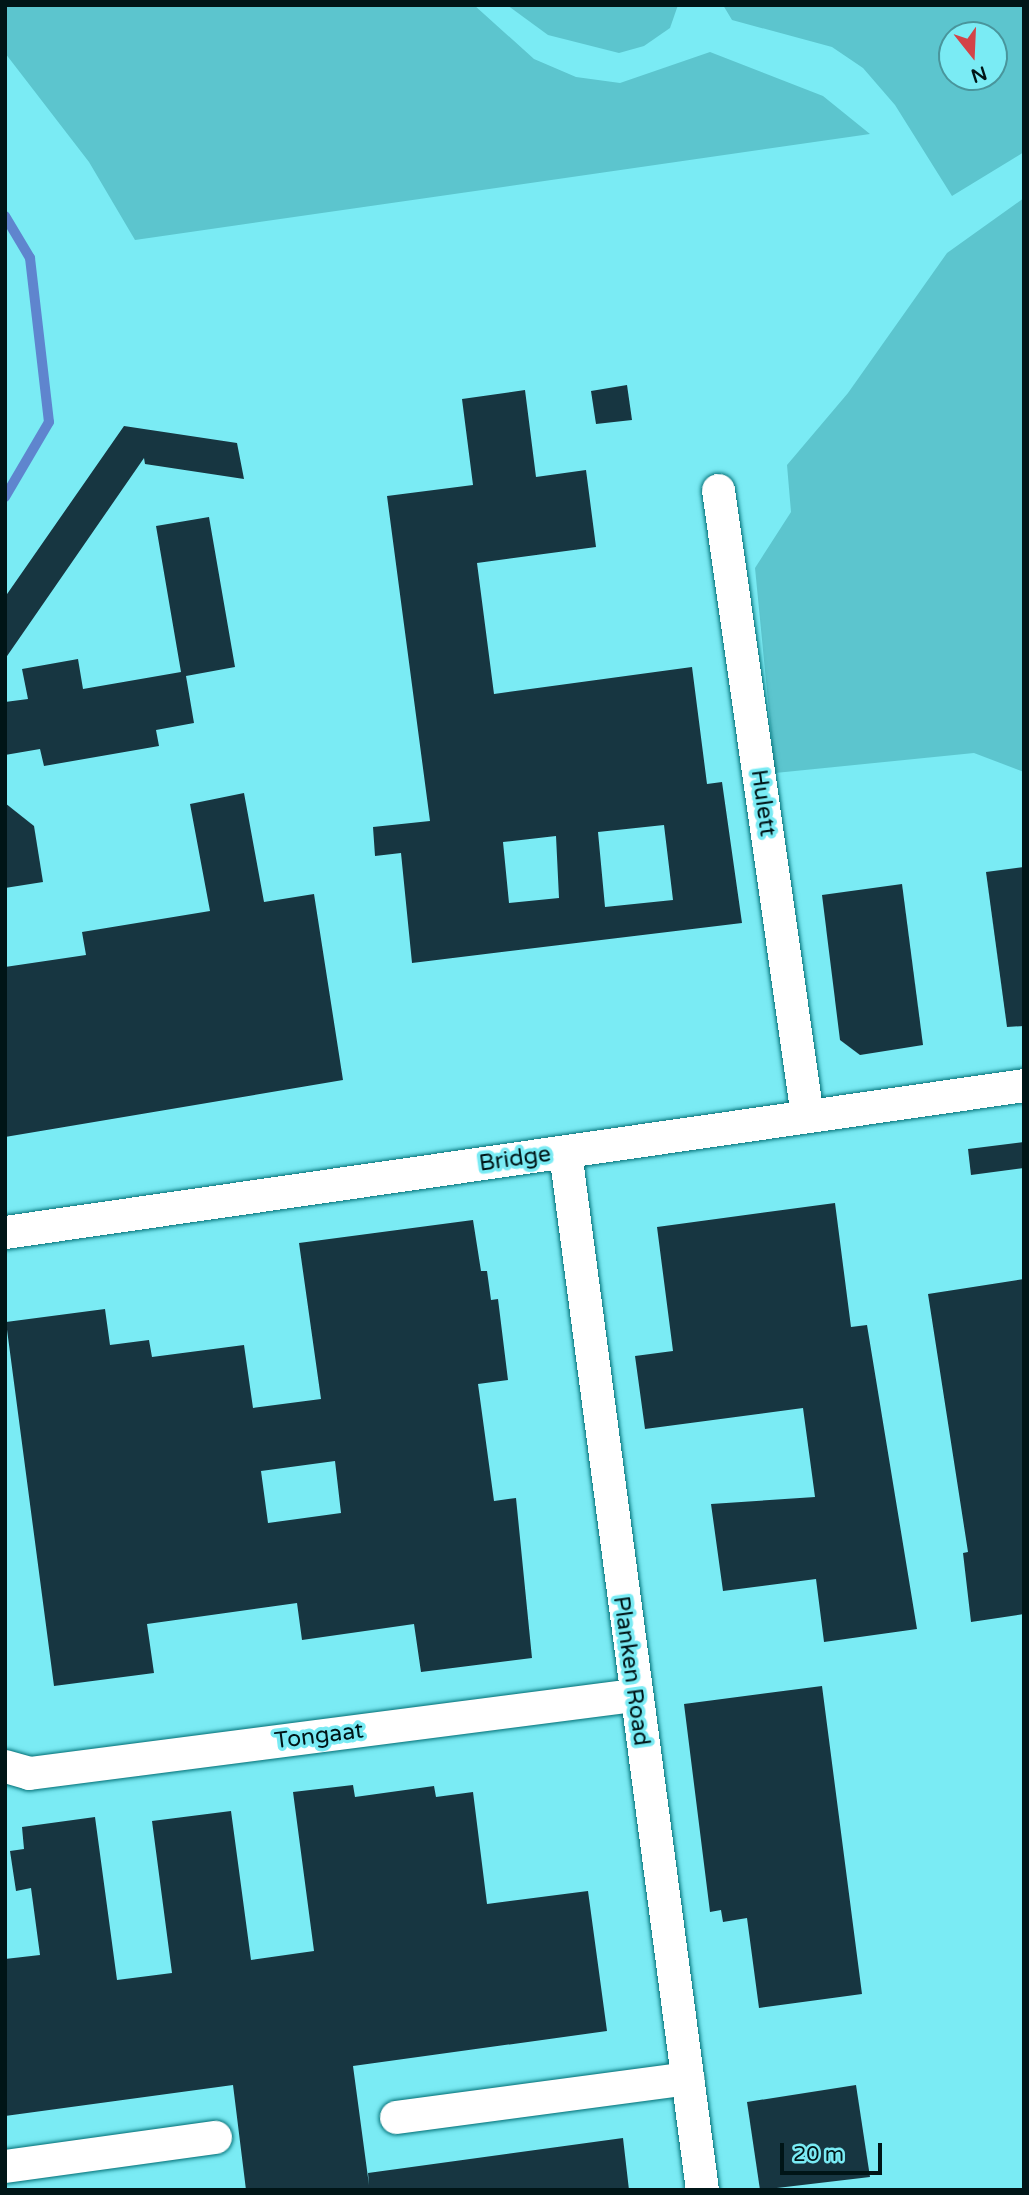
<!DOCTYPE html>
<style>
body{margin:0}
#map{position:relative;width:1029px;height:2195px;overflow:hidden;background:#7aebf4;font-family:"Varela Round",sans-serif}
div>[style]{position:absolute}
.green>*{inset:0;background:#5cc5ce}
.stream>*{height:10px;margin:-5px;padding:0 5px;transform-origin:5px;border-radius:5px;background:#5f85ce}
.building>*{inset:0;background:#173641}
.roads{filter:drop-shadow(0 0 2px #016e75) drop-shadow(0 0 2px #016e75)}
.minor>*{height:33px;margin:-16.5px;padding:0 16.5px;transform-origin:16.5px;border-radius:16.5px;background:#fff}
span{translate:-50% -50%;white-space:nowrap;text-align:center;line-height:1.15;-webkit-text-stroke:7px #7aebf4;paint-order:stroke}
.street-label{font-size:23px;color:#001517}
.frame{position:absolute;inset:0;border:7px solid #001517;pointer-events:none}
.north{position:absolute;left:938px;top:21px;width:70px;height:70px;box-sizing:border-box;background:#7aebf4;border:2px solid #49959c;border-radius:50%;rotate:162deg;font-size:19px;font-weight:700;line-height:28px;text-align:center;color:#001517}
.north::after{content:'';display:block;margin:auto;width:24px;height:32px;background:#d34348;clip-path:polygon(50% 0,100% 100%,50% 72%,0 100%)}
.scale{position:absolute;left:780px;top:2143px;width:102px;height:32px;box-sizing:border-box;border:4px solid #001517;border-top:0;padding-left:9px;font-size:21px;line-height:24px;white-space:nowrap;color:#001517;-webkit-text-stroke:5px #7aebf4;paint-order:stroke}
</style>
<div id="map">
<div class="green">
<i style="clip-path:polygon(5px 5px,474px 5px,534px 59px,576px 77px,620px 83px,710px 52px,823px 96px,870px 134px,135px 240px,89px 162px,5px 53px)"></i>
<i style="clip-path:polygon(507px 5px,678px 5px,670px 28px,644px 46px,619px 53px,548px 35px)"></i>
<i style="clip-path:polygon(evenodd,723px 5px,1024px 5px,1024px 152px,952px 196px,895px 105px,863px 68px,832px 47px,732px 20px,723px 5px,952px 35px,994px 35px,994px 77px,952px 77px,952px 35px)"></i>
<i style="clip-path:polygon(1024px 198px,1024px 772px,974px 753px,775px 773px,755px 568px,791px 512px,787px 465px,848px 393px,947px 253px)"></i>
</div>
<div class="stream">
<i style="left:5px;top:216px;width:49px;rotate:59.2deg"></i>
<i style="left:30px;top:258px;width:165px;rotate:83.4deg"></i>
<i style="left:49px;top:422px;width:87px;rotate:120.4deg"></i>
</div>
<div class="building">
<i style="clip-path:polygon(627px 385px,632px 420px,596px 424px,591px 391px)"></i>
<i style="clip-path:polygon(evenodd,525px 390px,536px 477px,586px 470px,596px 547px,477px 563px,494px 694px,692px 667px,707px 784px,722px 782px,742px 923px,412px 963px,401px 853px,375px 856px,373px 827px,430px 821px,387px 496px,473px 485px,462px 399px,525px 390px,664px 825px,673px 900px,605px 907px,598px 832px,664px 825px,525px 390px,556px 836px,559px 898px,509px 903px,503px 842px,556px 836px)"></i>
<i style="clip-path:polygon(124px 426px,237px 443px,244px 479px,145px 464px,144px 458px,5px 659px,5px 597px)"></i>
<i style="clip-path:polygon(209px 517px,235px 667px,186px 676px,194px 723px,156px 730px,159px 746px,44px 766px,40px 749px,5px 755px,5px 702px,28px 699px,22px 669px,78px 659px,83px 689px,181px 672px,156px 526px)"></i>
<i style="clip-path:polygon(244px 793px,264px 902px,314px 894px,343px 1080px,5px 1137px,5px 967px,86px 955px,82px 932px,210px 911px,190px 804px)"></i>
<i style="clip-path:polygon(5px 803px,34px 826px,43px 882px,5px 888px)"></i>
<i style="clip-path:polygon(1024px 867px,1024px 1026px,1007px 1027px,986px 872px)"></i>
<i style="clip-path:polygon(902px 884px,923px 1045px,860px 1055px,840px 1040px,822px 895px)"></i>
<i style="clip-path:polygon(1024px 1142px,1024px 1168px,971px 1175px,968px 1149px)"></i>
<i style="clip-path:polygon(835px 1203px,851px 1327px,867px 1325px,917px 1629px,824px 1642px,816px 1579px,723px 1591px,711px 1504px,815px 1497px,803px 1408px,645px 1429px,635px 1356px,673px 1351px,657px 1227px)"></i>
<i style="clip-path:polygon(evenodd,473px 1220px,481px 1271px,487px 1271px,491px 1300px,498px 1299px,508px 1380px,478px 1384px,494px 1501px,516px 1498px,532px 1658px,421px 1672px,414px 1624px,302px 1640px,297px 1603px,147px 1624px,154px 1673px,54px 1686px,6px 1322px,105px 1309px,110px 1345px,149px 1340px,152px 1357px,244px 1345px,253px 1408px,321px 1399px,299px 1243px,473px 1220px,335px 1461px,341px 1513px,268px 1523px,261px 1471px,335px 1461px)"></i>
<i style="clip-path:polygon(1024px 1279px,1024px 1614px,971px 1622px,963px 1553px,968px 1552px,928px 1294px)"></i>
<i style="clip-path:polygon(822px 1686px,862px 1994px,759px 2008px,747px 1918px,723px 1922px,721px 1910px,710px 1912px,684px 1704px)"></i>
<i style="clip-path:polygon(353px 1785px,355px 1797px,434px 1786px,436px 1797px,473px 1792px,487px 1904px,588px 1891px,607px 2031px,353px 2066px,369px 2185px,368px 2173px,623px 2138px,629px 2190px,246px 2190px,233px 2085px,5px 2116px,5px 1959px,40px 1955px,31px 1888px,16px 1891px,10px 1851px,24px 1849px,22px 1827px,95px 1817px,117px 1980px,172px 1973px,152px 1821px,231px 1811px,251px 1960px,314px 1951px,293px 1792px)"></i>
<i style="clip-path:polygon(856px 2085px,870px 2177px,760px 2190px,747px 2102px)"></i>
</div>
<div class="roads">
<div class="minor">
<i style="left:718px;top:490px;width:632px;rotate:81.91deg"></i>
<i style="left:565px;top:1152px;width:1047px;rotate:82.48deg"></i>
<i style="left:5px;top:1232px;width:1030px;rotate:-8.21deg"></i>
<i style="left:5px;top:1766px;width:25px;rotate:16deg"></i>
<i style="left:29px;top:1773px;width:610px;rotate:-7.35deg"></i>
<i style="left:396px;top:2117px;width:294px;rotate:-7.6deg"></i>
<i style="left:5px;top:2166px;width:212px;rotate:-7.9deg"></i>
</div>
</div>
<div class="street-label">
<span style="left:763px;top:803px;rotate:82deg">Hulett</span>
<span style="left:515px;top:1159px;rotate:-8deg">Bridge</span>
<span style="left:631px;top:1671px;rotate:82deg">Planken Road</span>
<span style="left:319px;top:1736px;rotate:-7deg">Tongaat</span>
</div>
<div class="frame"></div>
<div class="north">N</div>
<div class="scale">20 m</div>
</div>
